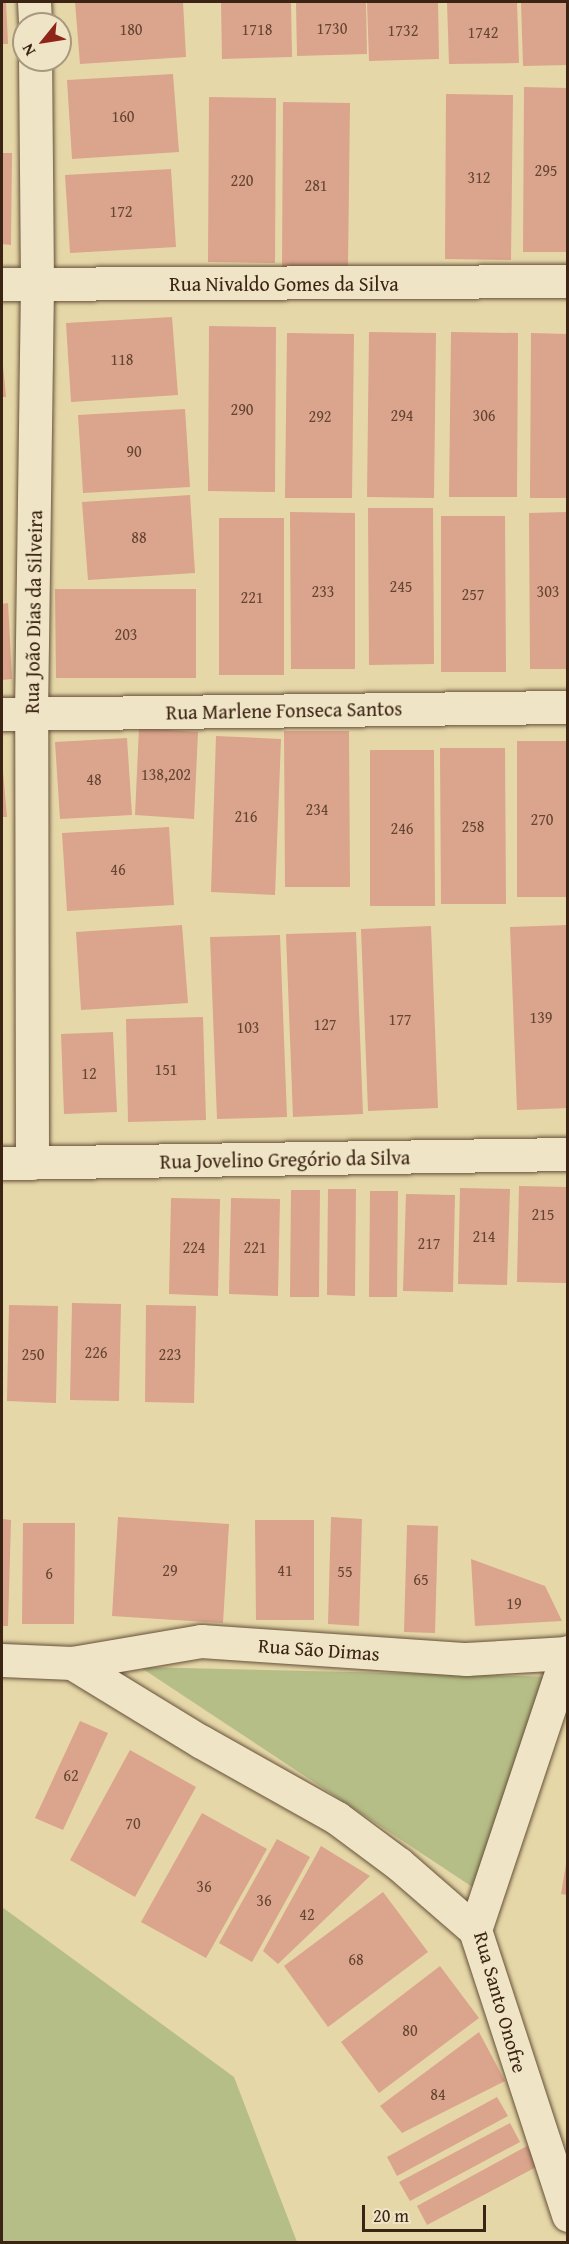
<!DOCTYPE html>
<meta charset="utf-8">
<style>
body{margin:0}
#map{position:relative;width:569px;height:2244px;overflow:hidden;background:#e6d7a8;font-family:"Gentium Book Plus",serif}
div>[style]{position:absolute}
.green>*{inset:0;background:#b6be87}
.building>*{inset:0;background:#dba48c}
.roads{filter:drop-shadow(0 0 2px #665139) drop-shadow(0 0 2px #665139)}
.street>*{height:33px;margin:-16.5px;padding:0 16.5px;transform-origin:16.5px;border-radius:16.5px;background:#efe5c6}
.secondary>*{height:33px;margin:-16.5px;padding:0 16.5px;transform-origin:16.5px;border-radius:16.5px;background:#efe5c6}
span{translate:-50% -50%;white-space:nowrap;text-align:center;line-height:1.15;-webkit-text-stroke:6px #efe5c6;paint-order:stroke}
.number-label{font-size:16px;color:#644432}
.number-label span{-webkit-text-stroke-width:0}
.street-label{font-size:20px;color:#3c2414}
.frame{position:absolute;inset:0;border:3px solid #3c2414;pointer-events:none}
.north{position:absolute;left:12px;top:12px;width:60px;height:60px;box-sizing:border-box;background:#efe5c6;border:2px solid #a7987f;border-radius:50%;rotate:240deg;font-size:16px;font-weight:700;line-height:24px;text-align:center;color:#3c2414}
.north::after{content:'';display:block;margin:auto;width:21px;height:27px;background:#8f2418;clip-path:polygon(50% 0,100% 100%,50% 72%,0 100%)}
.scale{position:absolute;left:362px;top:2205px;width:124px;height:27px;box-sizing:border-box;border:3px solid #3c2414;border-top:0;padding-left:8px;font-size:18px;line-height:21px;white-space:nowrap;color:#3c2414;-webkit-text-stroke:4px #efe5c6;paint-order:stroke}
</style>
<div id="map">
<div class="green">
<i style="clip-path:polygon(140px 1667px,559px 1677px,489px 1898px)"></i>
<i style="clip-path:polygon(2px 1907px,234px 2077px,297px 2242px,2px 2242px)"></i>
</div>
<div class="building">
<i style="clip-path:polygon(2px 2px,6px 2px,8px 44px,2px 44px)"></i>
<i style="clip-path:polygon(75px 2px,183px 2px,186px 57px,80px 64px)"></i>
<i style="clip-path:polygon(221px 2px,291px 2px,292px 57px,222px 59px)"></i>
<i style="clip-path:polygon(296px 2px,366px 2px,367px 54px,297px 56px)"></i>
<i style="clip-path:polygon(367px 2px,438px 2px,439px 59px,369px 61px)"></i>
<i style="clip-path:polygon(447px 2px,517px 2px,519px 63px,449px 64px)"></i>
<i style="clip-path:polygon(521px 2px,568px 2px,568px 65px,523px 66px)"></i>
<i style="clip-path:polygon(173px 74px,179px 152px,72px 159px,67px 80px)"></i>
<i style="clip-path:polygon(524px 87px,568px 88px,568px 252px,523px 252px)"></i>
<i style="clip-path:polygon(446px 94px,513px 95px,511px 260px,445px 259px)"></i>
<i style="clip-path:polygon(209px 97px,276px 98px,275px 263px,208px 262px)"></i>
<i style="clip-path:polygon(283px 102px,350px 103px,348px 268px,282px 267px)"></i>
<i style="clip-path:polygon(2px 153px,12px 153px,11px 245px,2px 244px)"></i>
<i style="clip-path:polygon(171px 169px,176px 247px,70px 253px,65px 175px)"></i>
<i style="clip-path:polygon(172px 317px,178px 395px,71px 402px,66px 323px)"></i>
<i style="clip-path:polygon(209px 326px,276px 327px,275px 492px,208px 491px)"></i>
<i style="clip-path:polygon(369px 332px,436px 333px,434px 498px,367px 497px)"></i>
<i style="clip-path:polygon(451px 332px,518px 333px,517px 497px,449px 497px)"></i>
<i style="clip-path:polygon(287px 333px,354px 334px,352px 498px,285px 498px)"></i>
<i style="clip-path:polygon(531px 333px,568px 334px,568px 498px,530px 498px)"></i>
<i style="clip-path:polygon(2px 355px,6px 397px,2px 397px)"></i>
<i style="clip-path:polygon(185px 409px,190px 487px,83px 493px,78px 415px)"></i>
<i style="clip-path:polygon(190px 495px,195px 573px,88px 580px,82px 502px)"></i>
<i style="clip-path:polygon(368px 508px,433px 508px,434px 664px,369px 665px)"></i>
<i style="clip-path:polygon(290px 512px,355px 513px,355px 669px,291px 669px)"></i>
<i style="clip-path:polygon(568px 512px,568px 669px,530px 669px,529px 513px)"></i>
<i style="clip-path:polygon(441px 516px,505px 516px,506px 672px,441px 672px)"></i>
<i style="clip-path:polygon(219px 518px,284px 518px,284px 675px,219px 675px)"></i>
<i style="clip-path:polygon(55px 589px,196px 589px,196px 678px,56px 678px)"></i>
<i style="clip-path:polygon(8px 603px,12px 679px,2px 680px,2px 604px)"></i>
<i style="clip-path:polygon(139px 728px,198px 732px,194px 819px,135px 815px)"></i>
<i style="clip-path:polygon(284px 731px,349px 731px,350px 887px,285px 887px)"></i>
<i style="clip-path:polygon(216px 736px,281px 739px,275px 895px,211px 892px)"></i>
<i style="clip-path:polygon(127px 738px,132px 815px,60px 819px,55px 742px)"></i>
<i style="clip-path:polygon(517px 741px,568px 741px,568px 897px,517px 897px)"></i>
<i style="clip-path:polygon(440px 748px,505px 748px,506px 904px,441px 904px)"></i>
<i style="clip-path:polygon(370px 750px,434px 750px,435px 906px,370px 906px)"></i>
<i style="clip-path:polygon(2px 760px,7px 817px,2px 817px)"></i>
<i style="clip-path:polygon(169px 827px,174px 905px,67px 911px,62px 833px)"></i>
<i style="clip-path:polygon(182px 925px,188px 1003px,81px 1010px,76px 932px)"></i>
<i style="clip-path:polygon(568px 925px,568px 1108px,517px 1110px,510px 927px)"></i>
<i style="clip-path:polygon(431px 926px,438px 1108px,368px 1111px,361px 929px)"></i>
<i style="clip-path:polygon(356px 932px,363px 1114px,293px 1117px,286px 934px)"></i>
<i style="clip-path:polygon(280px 935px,287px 1117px,217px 1119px,210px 937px)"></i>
<i style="clip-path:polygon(203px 1017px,206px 1120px,128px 1122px,126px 1019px)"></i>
<i style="clip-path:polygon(113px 1032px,117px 1112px,64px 1114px,61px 1034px)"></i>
<i style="clip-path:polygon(519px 1186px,568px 1187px,567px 1283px,517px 1282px)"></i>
<i style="clip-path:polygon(460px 1188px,510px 1189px,507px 1285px,458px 1284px)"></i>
<i style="clip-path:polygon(328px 1189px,356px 1189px,355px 1296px,327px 1295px)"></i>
<i style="clip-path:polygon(291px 1190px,320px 1190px,319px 1297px,290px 1297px)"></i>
<i style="clip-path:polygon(370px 1191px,398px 1191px,397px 1297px,369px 1297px)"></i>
<i style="clip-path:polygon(406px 1194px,455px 1195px,453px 1292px,403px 1291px)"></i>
<i style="clip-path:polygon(171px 1198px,220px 1199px,218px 1296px,169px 1294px)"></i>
<i style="clip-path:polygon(231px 1198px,280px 1199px,278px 1296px,229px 1294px)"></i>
<i style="clip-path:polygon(72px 1303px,121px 1304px,119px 1401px,70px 1400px)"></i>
<i style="clip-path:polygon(9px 1305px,58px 1306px,56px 1403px,7px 1401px)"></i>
<i style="clip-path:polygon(146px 1305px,196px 1306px,194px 1403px,145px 1402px)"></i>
<i style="clip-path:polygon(118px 1517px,229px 1524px,223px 1623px,112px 1616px)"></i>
<i style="clip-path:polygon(331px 1517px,362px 1519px,359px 1626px,328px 1624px)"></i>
<i style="clip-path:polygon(2px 1519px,11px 1520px,8px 1626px,2px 1626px)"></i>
<i style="clip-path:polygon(255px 1520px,314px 1520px,314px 1620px,256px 1620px)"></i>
<i style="clip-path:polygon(23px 1523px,75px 1523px,74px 1624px,22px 1624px)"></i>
<i style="clip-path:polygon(407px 1525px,438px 1526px,435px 1633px,404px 1632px)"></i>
<i style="clip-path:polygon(471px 1559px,545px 1586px,562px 1621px,475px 1626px)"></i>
<i style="clip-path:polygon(80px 1721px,108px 1733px,63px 1830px,35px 1818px)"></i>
<i style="clip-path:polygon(130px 1750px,196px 1787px,135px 1897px,70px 1860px)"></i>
<i style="clip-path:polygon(202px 1813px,267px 1849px,206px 1958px,141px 1922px)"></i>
<i style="clip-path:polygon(277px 1839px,310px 1857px,252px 1962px,219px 1943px)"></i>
<i style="clip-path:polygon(321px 1846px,370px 1876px,278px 1964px,263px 1951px)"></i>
<i style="clip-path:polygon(566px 1864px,568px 1864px,568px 1895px,561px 1894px)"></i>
<i style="clip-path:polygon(383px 1892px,428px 1952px,328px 2027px,284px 1966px)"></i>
<i style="clip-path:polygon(440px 1966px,479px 2018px,379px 2093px,341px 2042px)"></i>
<i style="clip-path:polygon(479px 2032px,505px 2081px,402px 2133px,380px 2106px)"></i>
<i style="clip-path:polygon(497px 2097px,508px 2116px,397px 2176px,387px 2157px)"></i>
<i style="clip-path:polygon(510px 2123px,520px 2142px,410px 2201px,399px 2182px)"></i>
<i style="clip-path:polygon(527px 2146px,538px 2166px,427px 2225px,417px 2206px)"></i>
</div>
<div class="roads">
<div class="street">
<i style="left:34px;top:2px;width:22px;rotate:87deg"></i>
<i style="left:2px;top:284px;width:566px;rotate:-0.3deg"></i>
<i style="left:2px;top:714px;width:566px;rotate:-0.71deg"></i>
<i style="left:32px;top:1163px;width:449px;rotate:-90.1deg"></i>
<i style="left:31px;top:714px;width:430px;rotate:-89.2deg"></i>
<i style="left:37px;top:284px;width:224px;rotate:-90.5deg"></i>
<i style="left:568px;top:1652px;width:293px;rotate:108.5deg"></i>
<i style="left:475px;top:1930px;width:300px;rotate:71.9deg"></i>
<i style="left:2px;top:1660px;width:70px;rotate:2.5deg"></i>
<i style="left:72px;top:1663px;width:131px;rotate:-9.7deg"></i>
<i style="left:201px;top:1641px;width:266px;rotate:3.9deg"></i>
<i style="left:466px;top:1659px;width:101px;rotate:-3.4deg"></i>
<i style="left:72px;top:1663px;width:150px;rotate:31.4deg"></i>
<i style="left:200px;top:1741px;width:157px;rotate:29.3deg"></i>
<i style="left:337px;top:1818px;width:77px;rotate:36.6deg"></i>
<i style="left:399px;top:1864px;width:101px;rotate:41deg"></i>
</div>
<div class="secondary">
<i style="left:2px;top:1163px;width:566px;rotate:-0.91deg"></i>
</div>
</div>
<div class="number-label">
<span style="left:332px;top:28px">1730</span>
<span style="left:131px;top:29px">180</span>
<span style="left:257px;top:29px">1718</span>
<span style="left:403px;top:30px">1732</span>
<span style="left:483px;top:32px">1742</span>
<span style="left:123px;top:116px">160</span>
<span style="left:546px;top:170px">295</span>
<span style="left:479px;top:177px">312</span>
<span style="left:242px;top:180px">220</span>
<span style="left:316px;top:185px">281</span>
<span style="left:121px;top:211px">172</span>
<span style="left:122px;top:359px">118</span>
<span style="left:242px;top:409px">290</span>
<span style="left:402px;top:415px">294</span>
<span style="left:484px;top:415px">306</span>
<span style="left:320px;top:416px">292</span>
<span style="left:134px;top:451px">90</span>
<span style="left:139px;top:537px">88</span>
<span style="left:401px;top:586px">245</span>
<span style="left:323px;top:591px">233</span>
<span style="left:548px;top:591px">303</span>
<span style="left:473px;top:594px">257</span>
<span style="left:252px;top:597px">221</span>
<span style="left:126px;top:634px">203</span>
<span style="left:166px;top:774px">138,202</span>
<span style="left:94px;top:779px">48</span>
<span style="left:317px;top:809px">234</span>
<span style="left:246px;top:816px">216</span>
<span style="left:542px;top:819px">270</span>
<span style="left:473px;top:826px">258</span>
<span style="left:402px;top:828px">246</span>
<span style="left:118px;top:869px">46</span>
<span style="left:541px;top:1017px">139</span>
<span style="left:400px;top:1019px">177</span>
<span style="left:325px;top:1024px">127</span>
<span style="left:248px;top:1027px">103</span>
<span style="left:166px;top:1069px">151</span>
<span style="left:89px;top:1073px">12</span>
<span style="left:543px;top:1214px">215</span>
<span style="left:484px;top:1236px">214</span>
<span style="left:429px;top:1243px">217</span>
<span style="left:194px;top:1247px">224</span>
<span style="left:255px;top:1247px">221</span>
<span style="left:96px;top:1352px">226</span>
<span style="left:33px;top:1354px">250</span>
<span style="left:170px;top:1354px">223</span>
<span style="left:170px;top:1570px">29</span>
<span style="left:285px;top:1570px">41</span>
<span style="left:345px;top:1571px">55</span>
<span style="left:49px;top:1573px">6</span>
<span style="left:421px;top:1579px">65</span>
<span style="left:514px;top:1603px">19</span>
<span style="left:71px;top:1775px">62</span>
<span style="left:133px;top:1823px">70</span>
<span style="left:204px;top:1886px">36</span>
<span style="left:264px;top:1900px">36</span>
<span style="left:307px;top:1914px">42</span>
<span style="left:356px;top:1959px">68</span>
<span style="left:410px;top:2030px">80</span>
<span style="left:438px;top:2094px">84</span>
</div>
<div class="street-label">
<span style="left:284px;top:283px">Rua Nivaldo Gomes da Silva</span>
<span style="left:33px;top:612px;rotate:-89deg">Rua João Dias da Silveira</span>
<span style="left:284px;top:710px;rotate:-1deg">Rua Marlene Fonseca Santos</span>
<span style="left:285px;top:1159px;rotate:-1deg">Rua Jovelino Gregório da Silva</span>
<span style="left:319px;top:1649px;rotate:4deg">Rua São Dimas</span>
<span style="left:501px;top:2002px;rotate:74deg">Rua Santo Onofre</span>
</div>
<div class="frame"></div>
<div class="north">N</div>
<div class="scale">20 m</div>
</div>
